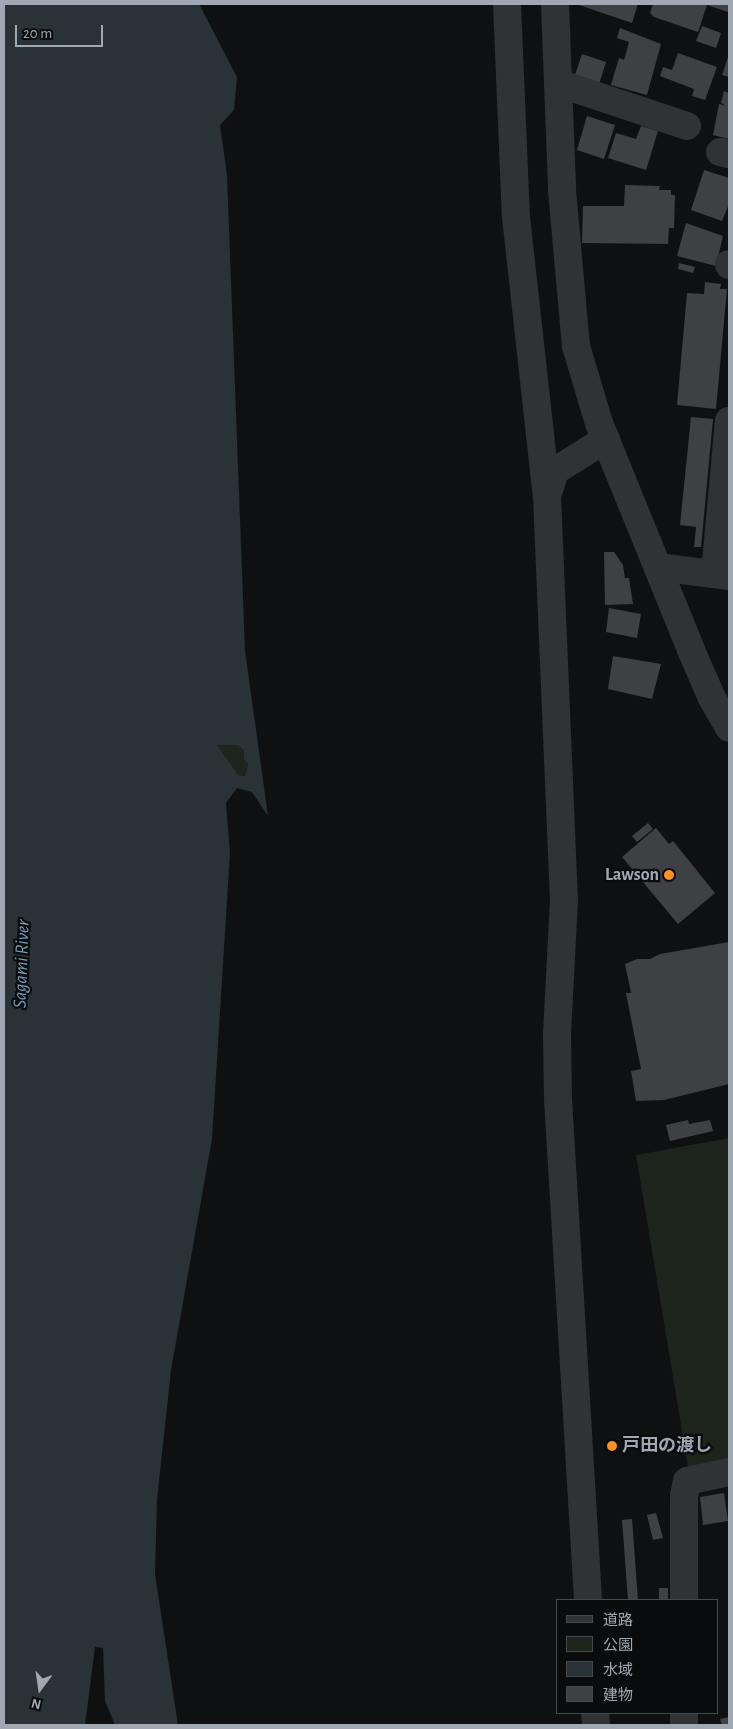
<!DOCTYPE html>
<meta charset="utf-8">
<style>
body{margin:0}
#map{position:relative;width:733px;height:1729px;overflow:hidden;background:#0f1011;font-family:"Alegreya Sans","Noto Sans JP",sans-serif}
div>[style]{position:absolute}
.green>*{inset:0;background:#1c241c}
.water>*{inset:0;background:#283237}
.building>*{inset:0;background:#3e4044}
.minor>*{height:28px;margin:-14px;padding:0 14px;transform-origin:14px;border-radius:14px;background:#303236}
.dots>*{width:14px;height:14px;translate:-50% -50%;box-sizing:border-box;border:2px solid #0a0b0c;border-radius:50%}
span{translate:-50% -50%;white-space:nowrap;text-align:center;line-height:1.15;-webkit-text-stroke:4.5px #0a0b0c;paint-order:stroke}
.poi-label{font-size:18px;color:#a0a8b3;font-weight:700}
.right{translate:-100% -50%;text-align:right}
.left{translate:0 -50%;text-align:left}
.water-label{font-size:19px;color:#749cb1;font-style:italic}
.frame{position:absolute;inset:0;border:5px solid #a0a8b3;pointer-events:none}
.legend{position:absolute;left:556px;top:1599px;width:162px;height:115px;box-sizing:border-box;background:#0a0b0c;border:1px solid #464a4f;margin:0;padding:6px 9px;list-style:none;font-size:15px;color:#a0a8b3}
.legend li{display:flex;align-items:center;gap:10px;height:25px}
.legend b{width:25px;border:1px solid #464a4f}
.north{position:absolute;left:15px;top:1664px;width:50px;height:50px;-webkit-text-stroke:4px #0a0b0c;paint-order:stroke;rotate:194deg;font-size:14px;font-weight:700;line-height:20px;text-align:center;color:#a0a8b3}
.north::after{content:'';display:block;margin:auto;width:18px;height:22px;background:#a0a8b3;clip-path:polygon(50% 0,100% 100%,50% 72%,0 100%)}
.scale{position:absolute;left:15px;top:25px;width:88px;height:22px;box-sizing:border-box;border:2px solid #a0a8b3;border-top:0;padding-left:6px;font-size:15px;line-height:18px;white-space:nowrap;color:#a0a8b3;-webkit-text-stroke:4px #0a0b0c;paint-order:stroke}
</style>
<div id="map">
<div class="green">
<i style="clip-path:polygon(217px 745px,239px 745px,244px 750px,244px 760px,248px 764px,245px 776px,238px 775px,217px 750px)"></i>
<i style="clip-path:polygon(729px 1138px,729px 1470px,690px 1479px,636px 1155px)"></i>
</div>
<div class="water">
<i style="clip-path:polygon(evenodd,4px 4px,199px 4px,237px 77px,234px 110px,220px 125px,227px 175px,245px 651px,268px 816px,252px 792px,237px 788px,226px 803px,230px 853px,212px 1139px,171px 1370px,157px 1500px,155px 1574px,178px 1725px,115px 1725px,105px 1701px,103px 1648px,95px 1647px,85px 1725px,4px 1725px,4px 4px,217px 745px,238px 745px,244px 750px,244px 760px,248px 764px,245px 776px,238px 775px,217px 745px)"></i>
</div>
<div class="building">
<i style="clip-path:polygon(576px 4px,638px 4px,632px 23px)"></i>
<i style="clip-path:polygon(653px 4px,729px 4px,729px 8px,728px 12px,707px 5px,698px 32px,654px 17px,650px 13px)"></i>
<i style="clip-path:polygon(702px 26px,721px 33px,716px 48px,696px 41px)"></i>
<i style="clip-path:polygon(620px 28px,661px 44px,647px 95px,611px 85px,619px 58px,624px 60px,629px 42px,617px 38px)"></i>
<i style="clip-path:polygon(678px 53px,717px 67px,705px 100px,692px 96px,694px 89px,660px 76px,663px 67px,672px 70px)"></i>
<i style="clip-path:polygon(582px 54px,606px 62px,599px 84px,575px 75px)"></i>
<i style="clip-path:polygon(729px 54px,729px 77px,722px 75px)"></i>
<i style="clip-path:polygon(724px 91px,729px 93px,729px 139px,713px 135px,719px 104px,726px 106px,721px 103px)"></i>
<i style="clip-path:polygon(587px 116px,615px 125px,604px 159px,577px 150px)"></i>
<i style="clip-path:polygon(641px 126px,658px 131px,646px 170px,608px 158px,616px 133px,636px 139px)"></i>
<i style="clip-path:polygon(704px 170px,729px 178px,729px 204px,722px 221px,691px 210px)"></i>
<i style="clip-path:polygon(625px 185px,660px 186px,659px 190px,671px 190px,671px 195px,675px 195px,674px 228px,669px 228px,668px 244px,582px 243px,583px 206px,624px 206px)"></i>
<i style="clip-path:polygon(686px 223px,723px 236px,716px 266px,677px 256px)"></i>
<i style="clip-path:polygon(679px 263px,695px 267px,693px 273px,678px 269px)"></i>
<i style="clip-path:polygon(705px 282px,721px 284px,720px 289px,727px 289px,716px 409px,677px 405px,687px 293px,704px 294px)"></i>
<i style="clip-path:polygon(691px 417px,713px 419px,701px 547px,694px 547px,696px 527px,680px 525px)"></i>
<i style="clip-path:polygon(604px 552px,614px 552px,623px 565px,625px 578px,629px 578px,633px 604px,605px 605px)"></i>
<i style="clip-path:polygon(609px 608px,641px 614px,637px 638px,606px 632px)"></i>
<i style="clip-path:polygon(613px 656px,661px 664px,652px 699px,608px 689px)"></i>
<i style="clip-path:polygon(648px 823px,653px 829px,637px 842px,632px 836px)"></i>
<i style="clip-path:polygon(656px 828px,669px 844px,673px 841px,715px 893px,678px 924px,622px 857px)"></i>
<i style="clip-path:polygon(729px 942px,729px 1084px,664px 1100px,636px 1101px,631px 1071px,641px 1069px,626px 993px,631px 993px,625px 964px,637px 959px,650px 959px,660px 954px)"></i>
<i style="clip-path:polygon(688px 1120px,689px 1124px,710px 1120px,713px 1131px,670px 1141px,666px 1125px)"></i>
<i style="clip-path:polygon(724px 1493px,728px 1521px,703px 1525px,700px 1497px)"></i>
<i style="clip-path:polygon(656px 1513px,663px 1538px,653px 1540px,647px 1515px)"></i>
<i style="clip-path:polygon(632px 1519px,638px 1600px,628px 1600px,622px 1520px)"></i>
<i style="clip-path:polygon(659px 1588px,668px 1588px,668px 1600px,659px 1600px)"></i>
<i style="clip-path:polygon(729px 1717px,729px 1725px,722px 1725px,720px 1719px)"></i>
</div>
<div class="minor">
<i style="left:507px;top:4px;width:213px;rotate:87.6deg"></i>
<i style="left:516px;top:217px;width:281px;rotate:83.7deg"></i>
<i style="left:547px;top:496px;width:404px;rotate:87.6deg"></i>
<i style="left:564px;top:900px;width:135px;rotate:93deg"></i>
<i style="left:557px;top:1035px;width:64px;rotate:89.1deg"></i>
<i style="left:558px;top:1099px;width:502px;rotate:86.57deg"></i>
<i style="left:555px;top:4px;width:186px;rotate:87.8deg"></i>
<i style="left:562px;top:190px;width:157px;rotate:84.9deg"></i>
<i style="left:576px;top:346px;width:80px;rotate:73.4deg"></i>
<i style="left:599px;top:423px;width:245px;rotate:67.9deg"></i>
<i style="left:691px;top:650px;width:52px;rotate:66.4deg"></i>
<i style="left:712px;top:698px;width:34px;rotate:60deg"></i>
<i style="left:558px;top:83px;width:136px;rotate:18.4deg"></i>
<i style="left:720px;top:152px;width:9px;rotate:13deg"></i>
<i style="left:729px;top:264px;width:1px;rotate:90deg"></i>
<i style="left:547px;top:496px;width:26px;rotate:-72deg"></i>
<i style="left:555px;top:471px;width:60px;rotate:-32.1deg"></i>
<i style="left:658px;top:567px;width:72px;rotate:7.2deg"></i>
<i style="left:715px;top:574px;width:154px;rotate:-84.8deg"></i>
<i style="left:684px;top:1600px;width:104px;rotate:-90deg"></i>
<i style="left:684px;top:1496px;width:15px;rotate:-79deg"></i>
<i style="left:687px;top:1481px;width:43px;rotate:-12.1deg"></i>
<i style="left:595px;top:1713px;width:12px;rotate:85deg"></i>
<i style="left:684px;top:1713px;width:12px;rotate:90deg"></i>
</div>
<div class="dots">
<i style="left:669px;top:875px;background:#fb931e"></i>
<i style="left:612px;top:1446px;background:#fb931e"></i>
</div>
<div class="poi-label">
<span class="right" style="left:659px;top:875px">Lawson</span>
<span class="left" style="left:622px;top:1446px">戸田の渡し</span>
</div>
<div class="water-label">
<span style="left:22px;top:964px;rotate:-88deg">Sagami River</span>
</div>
<div class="frame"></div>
<ul class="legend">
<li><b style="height:6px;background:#303236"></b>道路</li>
<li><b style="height:14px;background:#1c241c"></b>公園</li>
<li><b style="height:14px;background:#283237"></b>水域</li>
<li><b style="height:14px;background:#3e4044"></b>建物</li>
</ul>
<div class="north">N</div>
<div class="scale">20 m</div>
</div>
